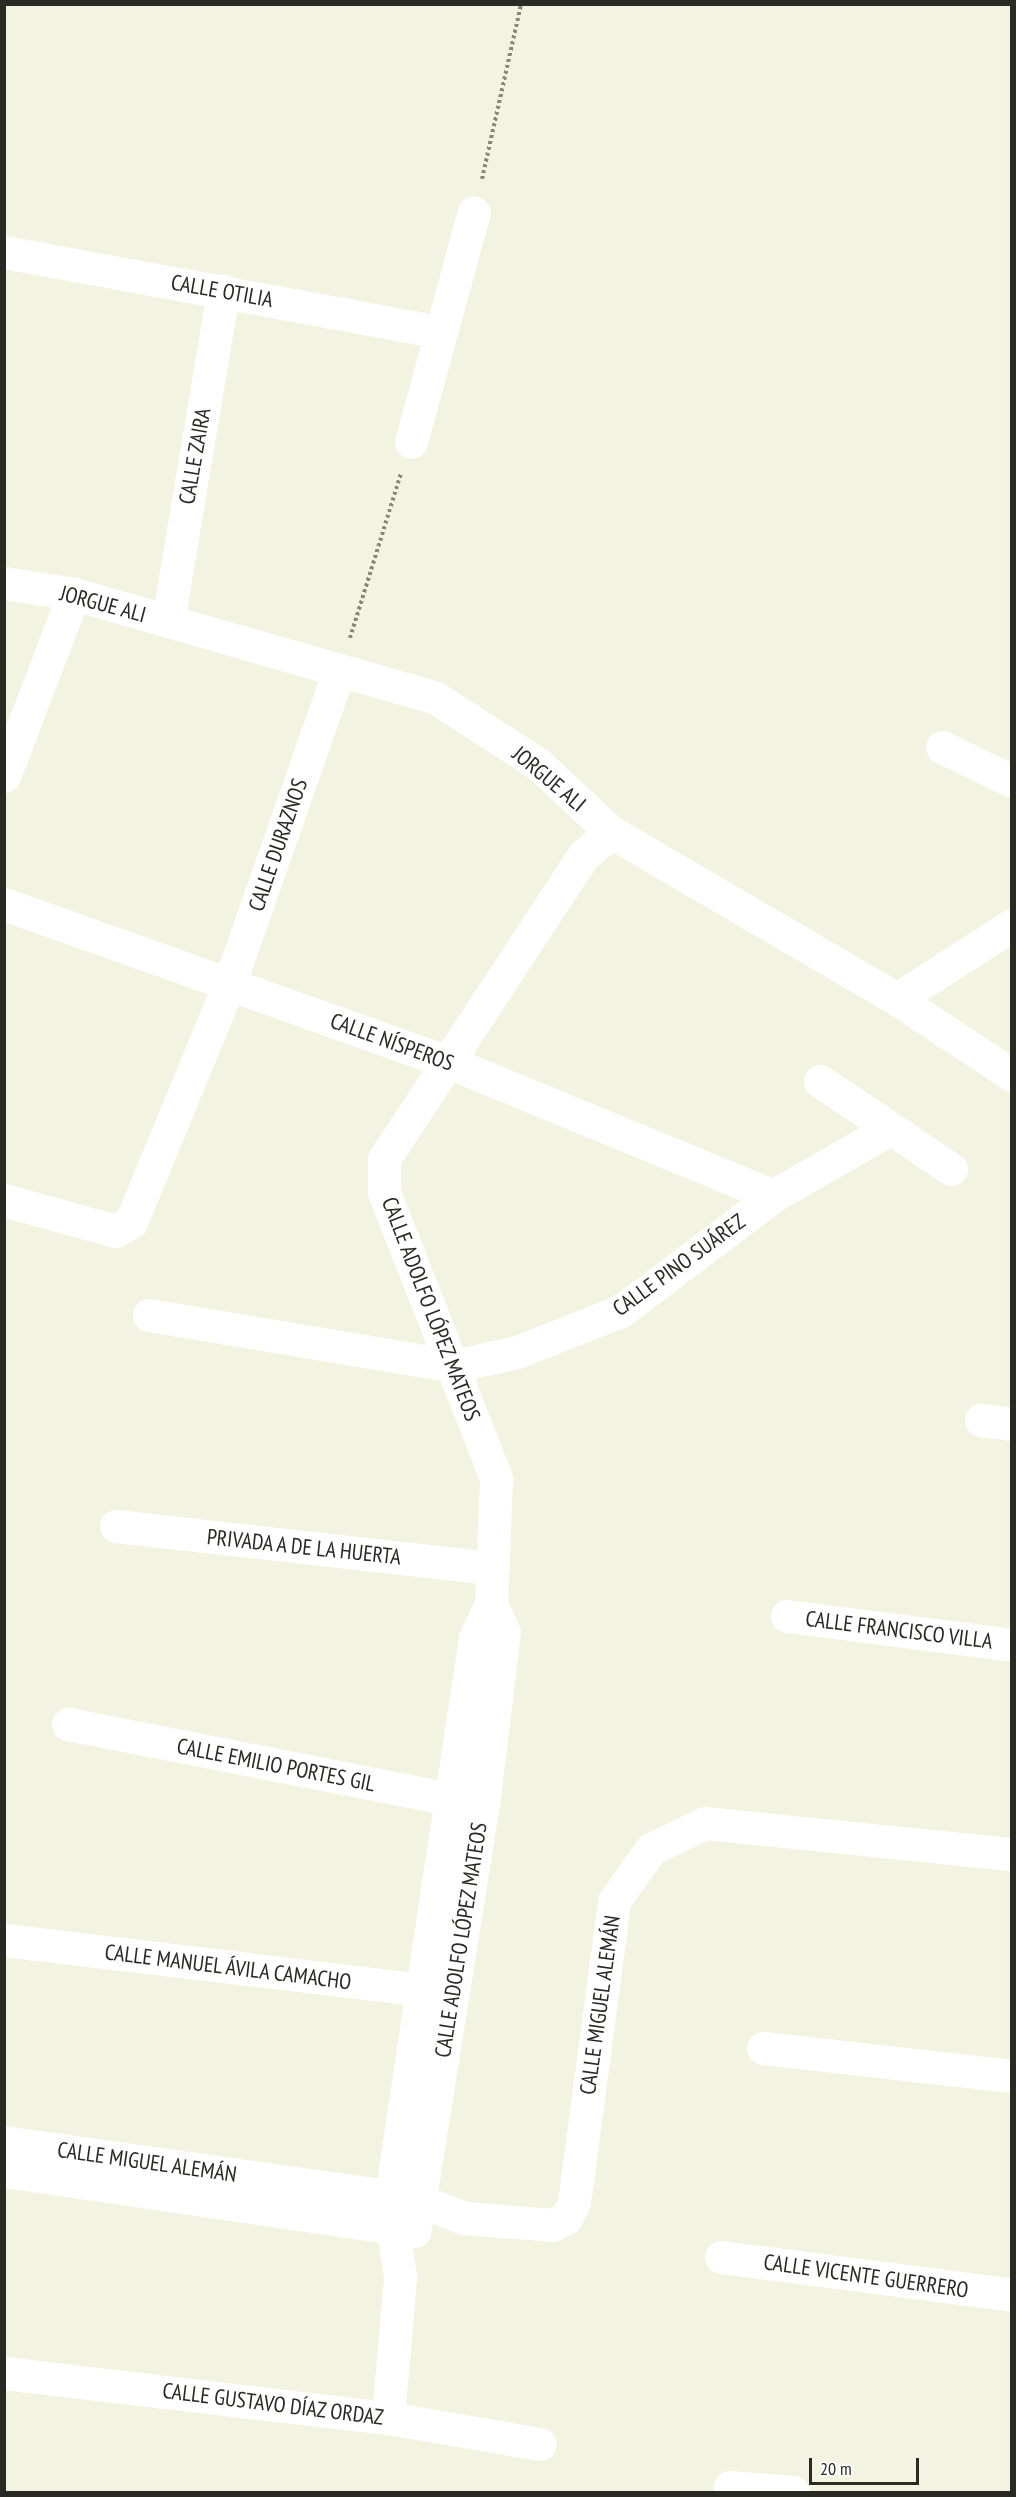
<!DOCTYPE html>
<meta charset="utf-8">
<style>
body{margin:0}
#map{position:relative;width:1016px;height:2497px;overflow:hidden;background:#f2f4e1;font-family:"PT Sans Narrow",sans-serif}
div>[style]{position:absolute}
.path>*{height:4px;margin-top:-2px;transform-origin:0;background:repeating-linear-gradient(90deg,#86887b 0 3px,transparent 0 6px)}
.street>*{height:33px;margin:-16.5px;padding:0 16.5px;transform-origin:16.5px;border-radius:16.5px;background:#fff}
span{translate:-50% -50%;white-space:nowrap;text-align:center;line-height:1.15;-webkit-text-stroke:4.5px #fff;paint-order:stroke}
.street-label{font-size:22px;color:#292a23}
.frame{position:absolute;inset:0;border:6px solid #292a23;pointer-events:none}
.scale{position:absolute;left:809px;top:2458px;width:110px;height:27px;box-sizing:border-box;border:3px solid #292a23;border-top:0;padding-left:8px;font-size:18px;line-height:21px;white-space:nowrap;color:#292a23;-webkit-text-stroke:4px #fff;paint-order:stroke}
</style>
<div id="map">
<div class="path">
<i style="left:482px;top:179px;width:179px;rotate:-77.4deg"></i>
<i style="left:350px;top:638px;width:173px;rotate:-72.8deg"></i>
</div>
<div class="street">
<i style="left:4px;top:252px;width:441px;rotate:10.4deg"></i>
<i style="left:411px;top:442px;width:238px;rotate:-74.7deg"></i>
<i style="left:4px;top:583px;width:71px;rotate:8.9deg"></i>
<i style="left:74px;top:594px;width:377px;rotate:16deg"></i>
<i style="left:436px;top:698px;width:121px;rotate:32.9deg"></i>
<i style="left:538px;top:764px;width:100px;rotate:43deg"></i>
<i style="left:611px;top:832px;width:331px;rotate:30.3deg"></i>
<i style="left:897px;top:999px;width:138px;rotate:33.5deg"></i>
<i style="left:168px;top:621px;width:335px;rotate:-80.5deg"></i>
<i style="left:942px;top:747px;width:78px;rotate:25.9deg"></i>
<i style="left:4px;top:776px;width:195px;rotate:-69deg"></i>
<i style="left:4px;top:904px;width:469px;rotate:19.6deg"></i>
<i style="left:446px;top:1061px;width:354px;rotate:22.4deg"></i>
<i style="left:897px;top:999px;width:137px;rotate:-32.8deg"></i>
<i style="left:820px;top:1081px;width:158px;rotate:33.9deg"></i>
<i style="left:4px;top:1200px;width:115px;rotate:15.6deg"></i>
<i style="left:115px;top:1231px;width:18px;rotate:-29deg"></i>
<i style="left:131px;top:1222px;width:260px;rotate:-67.6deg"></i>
<i style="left:230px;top:982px;width:327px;rotate:-70.7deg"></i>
<i style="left:149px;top:1315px;width:309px;rotate:9.5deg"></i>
<i style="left:454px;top:1366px;width:65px;rotate:-12.5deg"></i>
<i style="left:517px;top:1352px;width:112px;rotate:-21.5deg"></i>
<i style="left:621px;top:1311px;width:191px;rotate:-37.1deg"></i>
<i style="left:773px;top:1196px;width:133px;rotate:-29.9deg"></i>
<i style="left:981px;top:1420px;width:31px;rotate:7deg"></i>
<i style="left:116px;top:1526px;width:379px;rotate:6.4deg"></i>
<i style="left:787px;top:1616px;width:227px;rotate:7.3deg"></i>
<i style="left:68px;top:1724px;width:415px;rotate:11.1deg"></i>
<i style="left:4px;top:1940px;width:440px;rotate:6.8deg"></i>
<i style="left:763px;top:2048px;width:251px;rotate:6.4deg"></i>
<i style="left:4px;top:2142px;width:419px;rotate:8deg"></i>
<i style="left:419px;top:2200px;width:48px;rotate:21.8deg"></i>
<i style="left:464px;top:2218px;width:88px;rotate:4.5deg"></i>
<i style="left:552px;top:2225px;width:16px;rotate:-27deg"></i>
<i style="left:566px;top:2218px;width:18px;rotate:-63deg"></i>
<i style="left:574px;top:2202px;width:304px;rotate:-82.4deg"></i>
<i style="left:614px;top:1901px;width:64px;rotate:-54.6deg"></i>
<i style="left:651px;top:1849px;width:60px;rotate:-25.7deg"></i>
<i style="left:705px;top:1823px;width:309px;rotate:5.8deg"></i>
<i style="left:4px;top:2171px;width:415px;rotate:8.3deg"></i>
<i style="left:416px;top:2222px;width:422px;rotate:-80.9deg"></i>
<i style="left:483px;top:1805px;width:174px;rotate:-83.1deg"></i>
<i style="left:504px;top:1632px;width:31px;rotate:-115deg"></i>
<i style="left:721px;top:2257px;width:293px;rotate:7.4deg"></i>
<i style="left:4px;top:2373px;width:387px;rotate:6.7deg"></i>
<i style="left:388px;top:2418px;width:154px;rotate:9.7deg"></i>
<i style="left:388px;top:2418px;width:142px;rotate:-85.1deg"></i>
<i style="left:400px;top:2277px;width:49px;rotate:-98.3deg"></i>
<i style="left:393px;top:2229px;width:60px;rotate:-88.1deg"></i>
<i style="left:395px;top:2169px;width:537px;rotate:-81.43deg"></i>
<i style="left:475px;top:1638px;width:38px;rotate:-65deg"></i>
<i style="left:491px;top:1604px;width:126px;rotate:-87.7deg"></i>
<i style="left:496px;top:1478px;width:307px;rotate:-111.4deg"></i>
<i style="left:384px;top:1192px;width:33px;rotate:-90deg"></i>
<i style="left:384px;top:1159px;width:364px;rotate:-56.7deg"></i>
<i style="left:584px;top:855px;width:35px;rotate:-40deg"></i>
<i style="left:730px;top:2487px;width:63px;rotate:4.5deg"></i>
</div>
<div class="street-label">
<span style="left:222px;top:291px;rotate:10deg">CALLE OTILIA</span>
<span style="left:195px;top:456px;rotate:-80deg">CALLE ZAIRA</span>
<span style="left:103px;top:604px;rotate:15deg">JORGUE ALI</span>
<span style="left:549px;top:779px;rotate:40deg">JORGUE ALI</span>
<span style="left:278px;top:845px;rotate:-71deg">CALLE DURAZNOS</span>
<span style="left:392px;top:1042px;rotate:20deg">CALLE NÍSPEROS</span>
<span style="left:679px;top:1265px;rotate:-36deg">CALLE PINO SUÁREZ</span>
<span style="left:431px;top:1309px;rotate:69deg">CALLE ADOLFO LÓPEZ MATEOS</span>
<span style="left:304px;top:1547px;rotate:6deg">PRIVADA A DE LA HUERTA</span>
<span style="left:899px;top:1630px;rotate:7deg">CALLE FRANCISCO VILLA</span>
<span style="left:276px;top:1765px;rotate:11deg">CALLE EMILIO PORTES GIL</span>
<span style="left:461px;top:1940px;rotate:-81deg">CALLE ADOLFO LÓPEZ MATEOS</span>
<span style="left:228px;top:1967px;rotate:7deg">CALLE MANUEL ÁVILA CAMACHO</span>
<span style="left:600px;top:2005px;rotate:-82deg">CALLE MIGUEL ALEMÁN</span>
<span style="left:147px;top:2162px;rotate:8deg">CALLE MIGUEL ALEMÁN</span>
<span style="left:866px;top:2276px;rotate:8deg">CALLE VICENTE GUERRERO</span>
<span style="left:273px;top:2404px;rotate:7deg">CALLE GUSTAVO DÍAZ ORDAZ</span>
</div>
<div class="frame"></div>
<div class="scale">20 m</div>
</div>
